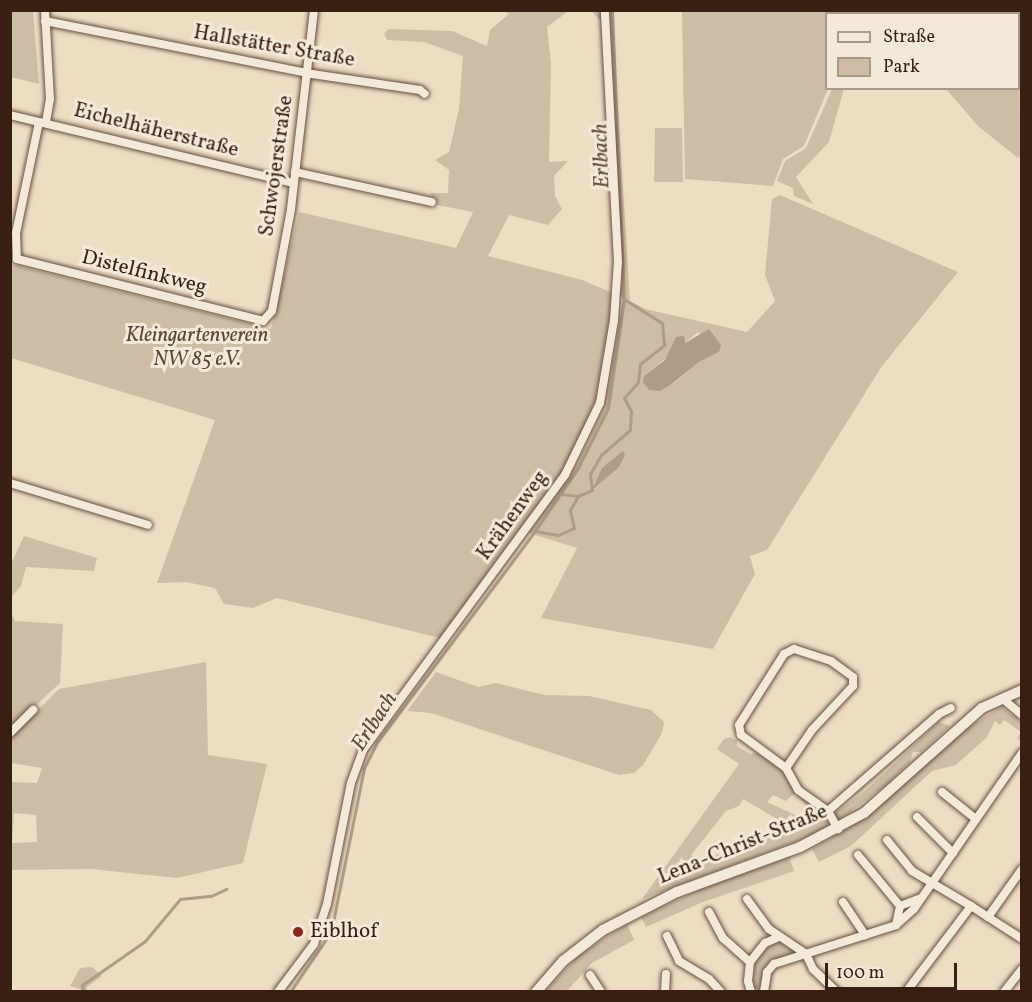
<!DOCTYPE html>
<meta charset="utf-8">
<style>
body{margin:0}
#map{position:relative;width:1032px;height:1002px;overflow:hidden;background:#edddc3;font-family:Vollkorn,serif}
div>[style]{position:absolute}
.green>*{inset:0;background:#cebda5}
.water>*{inset:0;background:#b09c86}
.stream>*{height:3px;margin:-1.5px;padding:0 1.5px;transform-origin:1.5px;border-radius:1.5px;background:#b09c86}
.roads{filter:drop-shadow(0 0 2px #664e3e) drop-shadow(0 0 2px #664e3e)}
.minor>*{height:8px;margin:-4px;padding:0 4px;transform-origin:4px;border-radius:4px;background:#f3e9d8}
.tertiary>*{height:10px;margin:-5px;padding:0 5px;transform-origin:5px;border-radius:5px;background:#f3e9d8}
.dots>*{width:16px;height:16px;translate:-50% -50%;box-sizing:border-box;border:3px solid #f3e9d8;border-radius:50%}
span{translate:-50% -50%;white-space:nowrap;text-align:center;line-height:1.15;-webkit-text-stroke:6px #f3e9d8;paint-order:stroke}
.street-label{font-size:21px;color:#391f11}
.park-label{font-size:21px;color:#5e4636;font-style:italic}
.poi-label{font-size:21px;color:#391f11}
.left{translate:0 -50%;text-align:left}
.water-label{font-size:22px;color:#634b3a;font-style:italic}
.frame{position:absolute;inset:0;border:12px solid #391f11;pointer-events:none}
.legend{position:absolute;left:825px;top:12px;width:195px;height:78px;box-sizing:border-box;background:#f3e9d8;border:2px solid #a99888;margin:0;padding:8px 10px;list-style:none;font-size:18px;color:#391f11}
.legend li{display:flex;align-items:center;gap:12px;height:30px}
.legend b{width:30px;border:2px solid #a99888}
.scale{position:absolute;left:825px;top:963px;width:132px;height:27px;box-sizing:border-box;border:3px solid #391f11;border-top:0;padding-left:8px;font-size:18px;line-height:21px;white-space:nowrap;color:#391f11;-webkit-text-stroke:4px #f3e9d8;paint-order:stroke}
</style>
<div id="map">
<div class="green">
<i style="clip-path:polygon(evenodd,570px 10px,547px 27px,551px 64px,549px 162px,568px 161px,554px 176px,555px 196px,562px 209px,548px 225px,509px 215px,488px 256px,582px 280px,613px 293px,616px 264px,603px 23px,591px 11px,612px 10px,630px 301px,645px 309px,747px 332px,775px 301px,765px 275px,772px 199px,780px 195px,958px 272px,882px 366px,767px 550px,750px 556px,755px 574px,713px 649px,541px 618px,577px 548px,529px 533px,577px 464px,604px 408px,623px 298px,614px 293px,597px 402px,575px 454px,440px 638px,277px 598px,253px 608px,224px 604px,215px 588px,186px 582px,157px 583px,215px 420px,11px 358px,10px 264px,271px 329px,299px 212px,456px 248px,473px 212px,437px 205px,430px 193px,448px 193px,449px 170px,435px 160px,449px 152px,459px 109px,463px 56px,424px 42px,387px 40px,384px 34px,389px 29px,452px 31px,487px 46px,490px 30px,509px 14px,503px 11px,570px 10px,698px 332px,719px 352px,699px 362px,672px 385px,644px 376px,698px 332px)"></i>
<i style="clip-path:polygon(979px 10px,982px 13px,887px 11px)"></i>
<i style="clip-path:polygon(10px 11px,33px 11px,39px 84px,11px 77px)"></i>
<i style="clip-path:polygon(682px 11px,846px 11px,826px 14px,828px 89px,804px 146px,783px 159px,773px 186px,685px 179px)"></i>
<i style="clip-path:polygon(1019px 72px,1021px 155px,1018px 158px,978px 126px,946px 89px,1018px 88px)"></i>
<i style="clip-path:polygon(832px 89px,844px 89px,829px 142px,796px 177px,813px 204px,794px 196px,793px 188px,777px 181px,785px 161px,806px 148px)"></i>
<i style="clip-path:polygon(655px 128px,682px 128px,683px 182px,654px 182px)"></i>
<i style="clip-path:polygon(24px 536px,97px 558px,94px 571px,26px 567px,21px 586px,11px 597px,11px 564px)"></i>
<i style="clip-path:polygon(10px 609px,15px 621px,63px 624px,60px 683px,10px 729px)"></i>
<i style="clip-path:polygon(evenodd,206px 662px,208px 755px,267px 764px,243px 863px,177px 878px,91px 869px,11px 870px,11px 782px,37px 783px,42px 768px,11px 763px,11px 737px,59px 689px,206px 662px,14px 813px,36px 815px,37px 842px,12px 843px,14px 813px)"></i>
<i style="clip-path:polygon(436px 672px,478px 687px,495px 683px,545px 695px,589px 696px,651px 710px,664px 722px,662px 733px,643px 765px,634px 773px,619px 775px,431px 713px,407px 711px)"></i>
<i style="clip-path:polygon(1001px 707px,1021px 721px,1021px 741px,1017px 738px,1021px 732px,1004px 720px,1000px 725px,995px 721px,987px 737px,956px 765px,932px 771px,851px 846px,819px 862px,812px 849px,866px 817px,958px 734px)"></i>
<i style="clip-path:polygon(939px 722px,950px 726px,921px 752px,913px 752px,910px 762px,886px 785px,839px 820px,834px 814px,865px 791px)"></i>
<i style="clip-path:polygon(evenodd,730px 737px,737px 741px,737px 746px,750px 754px,757px 753px,781px 768px,795px 793px,786px 801px,773px 795px,767px 802px,802px 818px,807px 806px,798px 796px,814px 807px,814px 817px,827px 820px,828px 829px,642px 899px,739px 764px,717px 749px,724px 739px,730px 737px,743px 799px,777px 819px,766px 835px,701px 861px,691px 855px,726px 811px,739px 806px,743px 799px)"></i>
<i style="clip-path:polygon(789px 857px,794px 871px,703px 902px,646px 927px,641px 917px,701px 889px)"></i>
<i style="clip-path:polygon(627px 924px,634px 940px,592px 963px,567px 991px,545px 992px,579px 955px)"></i>
<i style="clip-path:polygon(778px 940px,802px 953px,765px 971px,759px 990px,753px 988px,755px 954px)"></i>
<i style="clip-path:polygon(92px 967px,102px 976px,87px 987px,87px 991px,70px 986px,80px 968px)"></i>
</div>
<div class="water">
<i style="clip-path:polygon(980px 11px,1021px 11px,1021px 85px,1018px 14px)"></i>
<i style="clip-path:polygon(709px 329px,721px 345px,719px 352px,699px 362px,672px 384px,660px 391px,649px 390px,643px 382px,644px 376px,665px 360px,676px 337px,684px 336px,685px 343px)"></i>
<i style="clip-path:polygon(623px 451px,625px 455px,619px 467px,592px 490px,602px 468px)"></i>
</div>
<div class="stream">
<i style="left:560px;top:494px;width:18px;rotate:6deg"></i>
<i style="left:535px;top:531px;width:76px;rotate:-55.7deg"></i>
<i style="left:578px;top:468px;width:67px;rotate:-63.4deg"></i>
<i style="left:608px;top:408px;width:110px;rotate:-81.6deg"></i>
<i style="left:83px;top:992px;width:7px;rotate:-98deg"></i>
<i style="left:82px;top:985px;width:77px;rotate:-34.9deg"></i>
<i style="left:145px;top:941px;width:55px;rotate:-50.2deg"></i>
<i style="left:180px;top:899px;width:31px;rotate:-6deg"></i>
<i style="left:211px;top:896px;width:17px;rotate:-25deg"></i>
<i style="left:290px;top:992px;width:73px;rotate:-55.7deg"></i>
<i style="left:331px;top:932px;width:167px;rotate:-78.6deg"></i>
<i style="left:364px;top:768px;width:30px;rotate:-63deg"></i>
<i style="left:378px;top:741px;width:262px;rotate:-53.2deg"></i>
<i style="left:535px;top:531px;width:23px;rotate:10deg"></i>
<i style="left:558px;top:535px;width:17px;rotate:-24deg"></i>
<i style="left:574px;top:528px;width:18px;rotate:-103deg"></i>
<i style="left:570px;top:510px;width:16px;rotate:-60deg"></i>
<i style="left:578px;top:496px;width:15px;rotate:-23deg"></i>
<i style="left:592px;top:490px;width:16px;rotate:-97deg"></i>
<i style="left:590px;top:474px;width:22px;rotate:-60deg"></i>
<i style="left:601px;top:455px;width:38px;rotate:-41deg"></i>
<i style="left:630px;top:430px;width:19px;rotate:-87deg"></i>
<i style="left:631px;top:411px;width:15px;rotate:-118deg"></i>
<i style="left:624px;top:398px;width:21px;rotate:-49deg"></i>
<i style="left:638px;top:382px;width:18px;rotate:-84deg"></i>
<i style="left:640px;top:364px;width:31px;rotate:-38deg"></i>
<i style="left:664px;top:345px;width:22px;rotate:-95deg"></i>
<i style="left:662px;top:323px;width:45px;rotate:-147.7deg"></i>
<i style="left:624px;top:299px;width:289px;rotate:-92.4deg"></i>
</div>
<div class="roads">
<div class="minor">
<i style="left:45px;top:10px;width:89px;rotate:86.8deg"></i>
<i style="left:50px;top:99px;width:23px;rotate:100deg"></i>
<i style="left:45px;top:21px;width:272px;rotate:11.2deg"></i>
<i style="left:312px;top:74px;width:109px;rotate:8.4deg"></i>
<i style="left:420px;top:90px;width:6px;rotate:39deg"></i>
<i style="left:10px;top:115px;width:291px;rotate:13.5deg"></i>
<i style="left:39px;top:122px;width:113px;rotate:101.7deg"></i>
<i style="left:16px;top:233px;width:26px;rotate:88deg"></i>
<i style="left:17px;top:259px;width:254px;rotate:14.1deg"></i>
<i style="left:263px;top:321px;width:13px;rotate:-48deg"></i>
<i style="left:272px;top:311px;width:104px;rotate:-79.4deg"></i>
<i style="left:291px;top:209px;width:200px;rotate:-83.4deg"></i>
<i style="left:295px;top:172px;width:140px;rotate:12.4deg"></i>
<i style="left:10px;top:483px;width:144px;rotate:16.9deg"></i>
<i style="left:1003px;top:699px;width:25px;rotate:40deg"></i>
<i style="left:10px;top:733px;width:33px;rotate:-45deg"></i>
<i style="left:786px;top:768px;width:56px;rotate:-143.7deg"></i>
<i style="left:741px;top:735px;width:10px;rotate:-101deg"></i>
<i style="left:739px;top:725px;width:84px;rotate:-57.6deg"></i>
<i style="left:784px;top:654px;width:11px;rotate:-27deg"></i>
<i style="left:794px;top:649px;width:39px;rotate:18deg"></i>
<i style="left:831px;top:661px;width:27px;rotate:36deg"></i>
<i style="left:853px;top:677px;width:9px;rotate:90deg"></i>
<i style="left:853px;top:686px;width:60px;rotate:133deg"></i>
<i style="left:812px;top:730px;width:46px;rotate:124.4deg"></i>
<i style="left:786px;top:768px;width:25px;rotate:61deg"></i>
<i style="left:798px;top:790px;width:37px;rotate:35deg"></i>
<i style="left:828px;top:811px;width:21px;rotate:61deg"></i>
<i style="left:942px;top:792px;width:43px;rotate:38.5deg"></i>
<i style="left:828px;top:811px;width:147px;rotate:-41.1deg"></i>
<i style="left:939px;top:714px;width:13px;rotate:-27deg"></i>
<i style="left:917px;top:817px;width:51px;rotate:45deg"></i>
<i style="left:887px;top:840px;width:40px;rotate:51deg"></i>
<i style="left:912px;top:871px;width:69px;rotate:30.7deg"></i>
<i style="left:858px;top:855px;width:66px;rotate:50.5deg"></i>
<i style="left:1022px;top:869px;width:59px;rotate:125.3deg"></i>
<i style="left:988px;top:917px;width:40px;rotate:32.9deg"></i>
<i style="left:747px;top:899px;width:37px;rotate:54deg"></i>
<i style="left:769px;top:929px;width:45px;rotate:34deg"></i>
<i style="left:806px;top:954px;width:17px;rotate:65deg"></i>
<i style="left:813px;top:969px;width:33px;rotate:44deg"></i>
<i style="left:843px;top:902px;width:40px;rotate:56deg"></i>
<i style="left:709px;top:912px;width:30px;rotate:62deg"></i>
<i style="left:723px;top:938px;width:36px;rotate:42deg"></i>
<i style="left:750px;top:962px;width:19px;rotate:96deg"></i>
<i style="left:748px;top:981px;width:11px;rotate:75deg"></i>
<i style="left:896px;top:925px;width:19px;rotate:-78deg"></i>
<i style="left:900px;top:906px;width:22px;rotate:-21deg"></i>
<i style="left:667px;top:936px;width:28px;rotate:64deg"></i>
<i style="left:679px;top:961px;width:35px;rotate:31deg"></i>
<i style="left:709px;top:979px;width:18px;rotate:47deg"></i>
<i style="left:750px;top:962px;width:24px;rotate:-52deg"></i>
<i style="left:765px;top:943px;width:13px;rotate:-23deg"></i>
<i style="left:590px;top:975px;width:20px;rotate:57deg"></i>
<i style="left:278px;top:992px;width:60px;rotate:-53.1deg"></i>
<i style="left:314px;top:944px;width:42px;rotate:-72deg"></i>
<i style="left:327px;top:904px;width:123px;rotate:-78.8deg"></i>
<i style="left:351px;top:783px;width:35px;rotate:-70deg"></i>
<i style="left:363px;top:750px;width:341px;rotate:-53.7deg"></i>
<i style="left:565px;top:475px;width:80px;rotate:-64.1deg"></i>
<i style="left:600px;top:403px;width:84px;rotate:-80.4deg"></i>
<i style="left:614px;top:320px;width:58px;rotate:-86.1deg"></i>
<i style="left:618px;top:262px;width:252px;rotate:-93deg"></i>
<i style="left:665px;top:992px;width:18px;rotate:-87deg"></i>
<i style="left:764px;top:992px;width:20px;rotate:-81deg"></i>
<i style="left:767px;top:972px;width:11px;rotate:-49deg"></i>
<i style="left:774px;top:964px;width:128px;rotate:-17.7deg"></i>
<i style="left:896px;top:925px;width:24px;rotate:-42deg"></i>
<i style="left:914px;top:909px;width:190px;rotate:-55.3deg"></i>
<i style="left:906px;top:992px;width:108px;rotate:-52.9deg"></i>
<i style="left:971px;top:906px;width:20px;rotate:33deg"></i>
<i style="left:1004px;top:992px;width:29px;rotate:-52deg"></i>
</div>
<div class="tertiary">
<i style="left:536px;top:992px;width:41px;rotate:-48.9deg"></i>
<i style="left:563px;top:961px;width:51px;rotate:-37.8deg"></i>
<i style="left:603px;top:930px;width:83px;rotate:-27.2deg"></i>
<i style="left:677px;top:892px;width:131px;rotate:-20.1deg"></i>
<i style="left:800px;top:847px;width:72px;rotate:-28deg"></i>
<i style="left:864px;top:813px;width:158px;rotate:-41.7deg"></i>
<i style="left:982px;top:708px;width:44px;rotate:-24.2deg"></i>
</div>
</div>
<div class="dots">
<i style="left:298px;top:932px;background:#8f2418"></i>
</div>
<div class="street-label">
<span style="left:274px;top:47px;rotate:10deg">Hallstätter Straße</span>
<span style="left:156px;top:131px;rotate:14deg">Eichelhäherstraße</span>
<span style="left:277px;top:166px;rotate:-82deg">Schwojerstraße</span>
<span style="left:144px;top:273px;rotate:14deg">Distelfinkweg</span>
<span style="left:513px;top:516px;rotate:-54deg">Krähenweg</span>
<span style="left:743px;top:845px;rotate:-22deg">Lena-Christ-Straße</span>
</div>
<div class="park-label">
<span style="left:197px;top:348px">Kleingartenverein<br>NW 85 e.V.</span>
</div>
<div class="poi-label">
<span class="left" style="left:310px;top:932px">Eiblhof</span>
</div>
<div class="water-label">
<span style="left:602px;top:156px;rotate:-92deg">Erlbach</span>
<span style="left:375px;top:722px;rotate:-57deg">Erlbach</span>
</div>
<div class="frame"></div>
<ul class="legend">
<li><b style="height:8px;background:#f3e9d8"></b>Straße</li>
<li><b style="height:16px;background:#cebda5"></b>Park</li>
</ul>
<div class="scale">100 m</div>
</div>
